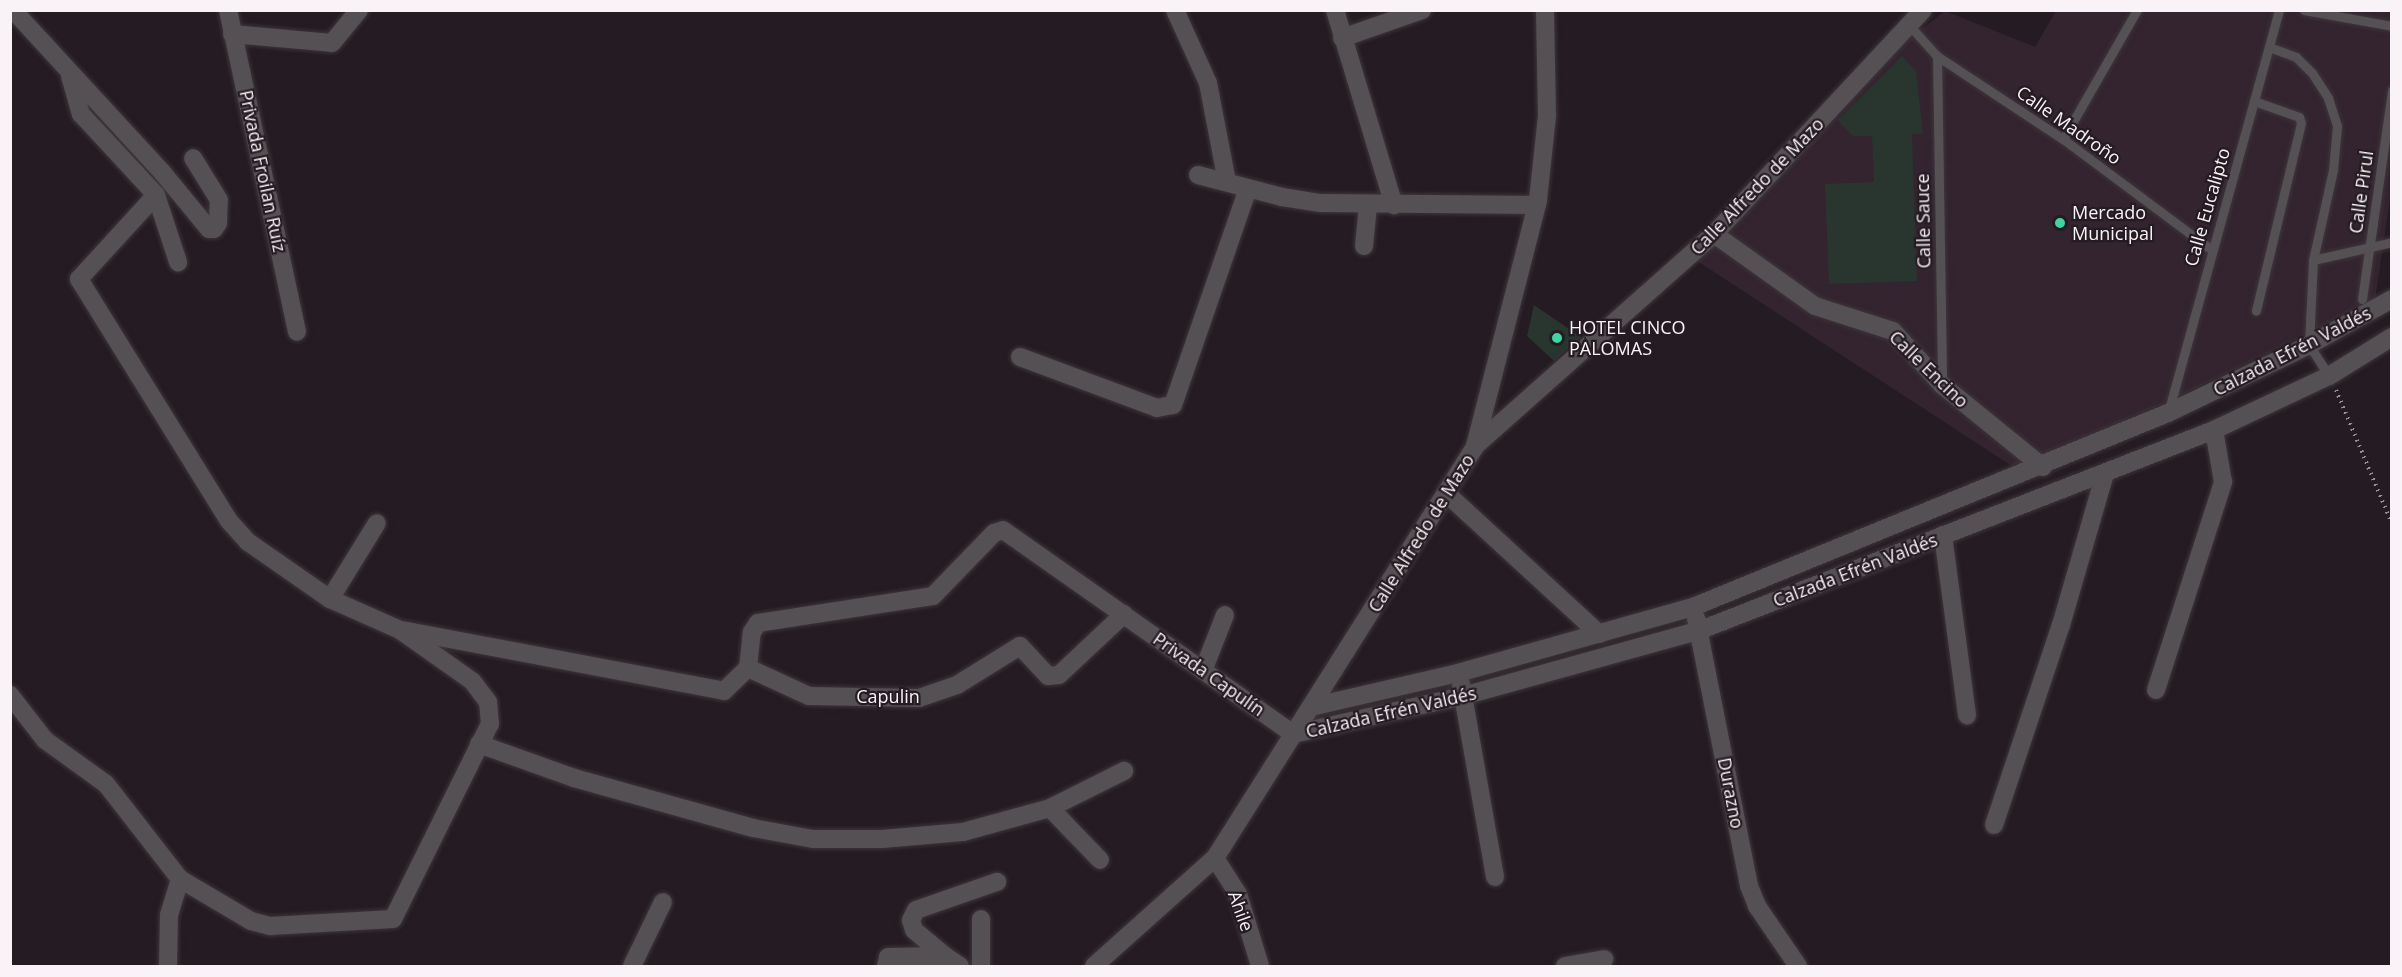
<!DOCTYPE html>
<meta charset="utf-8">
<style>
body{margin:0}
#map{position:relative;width:2402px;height:977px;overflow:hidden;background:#251b22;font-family:"Open Sans",sans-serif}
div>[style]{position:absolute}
.built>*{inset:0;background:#33242f}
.building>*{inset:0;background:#29352f}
.path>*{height:4px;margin-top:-2px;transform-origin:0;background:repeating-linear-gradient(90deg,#978f94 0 1.5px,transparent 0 6px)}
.roads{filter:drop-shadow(0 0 2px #3e353b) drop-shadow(0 0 2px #3e353b)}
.lane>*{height:9px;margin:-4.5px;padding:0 4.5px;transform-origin:4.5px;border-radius:4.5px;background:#555053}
.street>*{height:18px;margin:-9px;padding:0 9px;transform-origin:9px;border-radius:9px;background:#555053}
.dots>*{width:16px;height:16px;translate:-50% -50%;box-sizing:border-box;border:3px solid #251b22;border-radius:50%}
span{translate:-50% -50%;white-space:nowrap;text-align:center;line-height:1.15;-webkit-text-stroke:4.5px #251b22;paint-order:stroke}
.street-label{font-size:18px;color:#f9f2f6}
.poi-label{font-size:18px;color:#f9f2f6}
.left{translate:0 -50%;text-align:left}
.frame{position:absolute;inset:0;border:12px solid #f9f2f6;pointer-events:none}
</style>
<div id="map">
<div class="built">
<i style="clip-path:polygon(1945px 11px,2035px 47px,2056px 11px,2391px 11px,2392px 185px,2375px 301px,2155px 408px,2015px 468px,1697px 261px,1900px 46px)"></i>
</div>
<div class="building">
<i style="clip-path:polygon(1902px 56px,1916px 71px,1923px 134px,1912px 134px,1917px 281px,1829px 284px,1825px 184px,1874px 182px,1872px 136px,1853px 136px,1837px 120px)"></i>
<i style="clip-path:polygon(1534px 305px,1581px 337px,1554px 361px,1527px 336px)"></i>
</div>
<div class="path">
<i style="left:2336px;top:390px;width:145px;rotate:67.3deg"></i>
</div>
<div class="roads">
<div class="lane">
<i style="left:2304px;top:10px;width:89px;rotate:10.3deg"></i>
<i style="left:1909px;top:25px;width:42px;rotate:47.9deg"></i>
<i style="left:1937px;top:56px;width:151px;rotate:33.4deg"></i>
<i style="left:2063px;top:139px;width:186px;rotate:36.7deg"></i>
<i style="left:2269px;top:47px;width:29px;rotate:20deg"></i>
<i style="left:2296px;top:57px;width:23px;rotate:45deg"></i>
<i style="left:2312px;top:73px;width:30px;rotate:57deg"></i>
<i style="left:2328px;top:98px;width:29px;rotate:72deg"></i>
<i style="left:2337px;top:126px;width:44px;rotate:95.2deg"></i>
<i style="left:2333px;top:170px;width:92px;rotate:102.5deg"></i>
<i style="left:2313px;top:260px;width:85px;rotate:92.7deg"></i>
<i style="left:2309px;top:345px;width:37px;rotate:57deg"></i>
<i style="left:1937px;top:56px;width:327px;rotate:89.1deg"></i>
<i style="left:2254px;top:101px;width:48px;rotate:19.6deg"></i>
<i style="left:2299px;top:117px;width:6px;rotate:72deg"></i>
<i style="left:2301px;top:123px;width:193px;rotate:103.5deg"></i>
<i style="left:2063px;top:139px;width:149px;rotate:-60.2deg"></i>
<i style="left:2313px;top:260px;width:81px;rotate:-12.8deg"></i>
<i style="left:2362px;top:299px;width:211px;rotate:-81.8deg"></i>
<i style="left:2168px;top:413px;width:418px;rotate:-74.6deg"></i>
</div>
<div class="street">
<i style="left:13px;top:10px;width:220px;rotate:47.4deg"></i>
<i style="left:162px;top:172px;width:74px;rotate:50.5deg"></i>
<i style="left:209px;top:229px;width:5px"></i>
<i style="left:214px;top:229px;width:7px;rotate:-56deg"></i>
<i style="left:218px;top:223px;width:23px;rotate:-88deg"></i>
<i style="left:219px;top:200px;width:49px;rotate:-121.8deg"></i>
<i style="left:228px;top:10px;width:329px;rotate:77.9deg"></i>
<i style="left:1175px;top:10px;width:80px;rotate:65.7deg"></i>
<i style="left:1208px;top:83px;width:101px;rotate:79.1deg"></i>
<i style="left:1335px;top:10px;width:204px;rotate:73.2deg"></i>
<i style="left:232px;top:34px;width:100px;rotate:5.1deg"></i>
<i style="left:332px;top:43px;width:43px;rotate:-50.7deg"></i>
<i style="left:1342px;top:38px;width:85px;rotate:-19.3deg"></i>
<i style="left:70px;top:76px;width:40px;rotate:74deg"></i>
<i style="left:81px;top:114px;width:110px;rotate:47.2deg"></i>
<i style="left:156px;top:195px;width:71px;rotate:71.8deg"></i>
<i style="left:1198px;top:175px;width:87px;rotate:14.7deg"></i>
<i style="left:1282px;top:197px;width:39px;rotate:9deg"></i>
<i style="left:1321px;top:203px;width:216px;rotate:0.5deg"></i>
<i style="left:1714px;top:234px;width:124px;rotate:35.5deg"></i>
<i style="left:1815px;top:306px;width:82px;rotate:17.8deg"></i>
<i style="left:1893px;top:331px;width:73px;rotate:47.8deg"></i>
<i style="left:1942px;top:385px;width:130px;rotate:39.1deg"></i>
<i style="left:1364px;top:246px;width:40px;rotate:-84.3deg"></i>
<i style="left:1020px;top:357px;width:146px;rotate:20.4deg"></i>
<i style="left:1157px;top:408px;width:16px;rotate:-11deg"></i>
<i style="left:1173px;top:405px;width:229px;rotate:-70.9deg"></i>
<i style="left:1475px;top:446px;width:254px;rotate:-75.6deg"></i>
<i style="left:1538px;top:200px;width:84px;rotate:-83.9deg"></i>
<i style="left:1547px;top:116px;width:106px;rotate:-91.1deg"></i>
<i style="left:1447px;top:494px;width:207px;rotate:42.6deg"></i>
<i style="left:1943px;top:535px;width:182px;rotate:82.4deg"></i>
<i style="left:330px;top:599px;width:89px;rotate:-58.3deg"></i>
<i style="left:1696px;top:618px;width:273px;rotate:78.8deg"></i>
<i style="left:1749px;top:886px;width:22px;rotate:68deg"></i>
<i style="left:1757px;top:906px;width:73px;rotate:55.7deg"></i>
<i style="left:402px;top:630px;width:328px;rotate:10.7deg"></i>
<i style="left:724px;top:691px;width:33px;rotate:-44deg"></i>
<i style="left:748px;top:668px;width:36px;rotate:-84deg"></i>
<i style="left:752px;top:632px;width:11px;rotate:-56deg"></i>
<i style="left:758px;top:623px;width:177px;rotate:-8.8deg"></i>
<i style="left:933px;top:596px;width:88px;rotate:-45.9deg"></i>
<i style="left:994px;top:533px;width:9px;rotate:-18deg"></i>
<i style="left:1003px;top:530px;width:355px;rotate:35.1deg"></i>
<i style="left:748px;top:668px;width:67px;rotate:24.7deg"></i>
<i style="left:809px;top:696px;width:110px;rotate:1deg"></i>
<i style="left:919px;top:698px;width:40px;rotate:-18.9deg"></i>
<i style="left:957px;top:685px;width:74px;rotate:-31.8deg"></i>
<i style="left:1020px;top:646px;width:41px;rotate:47deg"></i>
<i style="left:1048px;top:676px;width:11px;rotate:-5deg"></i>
<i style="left:1059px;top:675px;width:89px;rotate:-43.2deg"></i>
<i style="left:1203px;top:671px;width:60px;rotate:-68.6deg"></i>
<i style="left:1461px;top:684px;width:196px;rotate:80deg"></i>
<i style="left:2156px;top:690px;width:219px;rotate:-72.1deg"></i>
<i style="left:2223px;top:482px;width:53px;rotate:-99.8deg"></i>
<i style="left:10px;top:695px;width:57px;rotate:52.1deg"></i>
<i style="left:45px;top:740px;width:75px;rotate:35.8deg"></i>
<i style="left:106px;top:784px;width:120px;rotate:52.1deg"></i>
<i style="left:180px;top:879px;width:82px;rotate:30.6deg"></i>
<i style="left:251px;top:921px;width:20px;rotate:15deg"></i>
<i style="left:270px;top:926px;width:123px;rotate:-3.3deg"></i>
<i style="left:393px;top:919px;width:218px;rotate:-63.6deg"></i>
<i style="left:490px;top:724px;width:22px;rotate:-95deg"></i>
<i style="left:488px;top:702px;width:26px;rotate:-127deg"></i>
<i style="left:472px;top:681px;width:88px;rotate:-144.7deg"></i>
<i style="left:400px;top:630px;width:77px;rotate:-156.1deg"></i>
<i style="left:330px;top:599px;width:100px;rotate:-145.2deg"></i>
<i style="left:248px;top:542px;width:28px;rotate:-132deg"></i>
<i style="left:229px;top:521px;width:285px;rotate:-121.8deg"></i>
<i style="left:79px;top:279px;width:114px;rotate:-47.5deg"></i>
<i style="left:1311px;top:707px;width:151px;rotate:-13deg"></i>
<i style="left:1458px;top:673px;width:244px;rotate:-15.7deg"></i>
<i style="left:1693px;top:607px;width:513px;rotate:-22.22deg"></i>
<i style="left:2168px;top:413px;width:157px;rotate:-25.7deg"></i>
<i style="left:2309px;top:345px;width:95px;rotate:-29deg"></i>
<i style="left:1293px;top:734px;width:174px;rotate:-12.6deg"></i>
<i style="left:1463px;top:696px;width:244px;rotate:-15.5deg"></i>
<i style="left:1698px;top:631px;width:554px;rotate:-21.28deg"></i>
<i style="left:2214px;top:430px;width:127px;rotate:-25.2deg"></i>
<i style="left:2329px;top:376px;width:74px;rotate:-31.8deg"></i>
<i style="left:479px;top:744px;width:101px;rotate:19.7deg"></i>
<i style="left:574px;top:778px;width:186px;rotate:15.6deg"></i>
<i style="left:753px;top:828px;width:61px;rotate:10.4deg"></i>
<i style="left:813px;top:839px;width:69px"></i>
<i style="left:882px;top:839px;width:81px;rotate:-4.9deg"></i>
<i style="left:963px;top:832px;width:90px;rotate:-15.4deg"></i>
<i style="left:1050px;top:808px;width:83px;rotate:-26.6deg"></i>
<i style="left:1050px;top:808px;width:72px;rotate:46.1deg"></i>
<i style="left:1994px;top:825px;width:211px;rotate:-71.5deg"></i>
<i style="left:2061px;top:625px;width:157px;rotate:-73.8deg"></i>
<i style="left:1215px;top:858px;width:43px;rotate:57.4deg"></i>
<i style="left:1238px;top:894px;width:75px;rotate:73deg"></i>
<i style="left:981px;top:919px;width:47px;rotate:90deg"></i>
<i style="left:945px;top:956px;width:40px;rotate:-140deg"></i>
<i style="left:914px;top:930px;width:10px;rotate:-107deg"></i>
<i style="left:911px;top:920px;width:11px;rotate:-63deg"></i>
<i style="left:916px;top:910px;width:86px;rotate:-19.1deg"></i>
<i style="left:168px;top:966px;width:51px;rotate:-88.9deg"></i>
<i style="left:169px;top:915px;width:38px;rotate:-73deg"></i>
<i style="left:632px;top:966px;width:71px;rotate:-64.2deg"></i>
<i style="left:886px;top:966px;width:9px;rotate:-77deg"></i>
<i style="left:888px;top:957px;width:57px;rotate:-1deg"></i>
<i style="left:945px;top:956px;width:18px;rotate:34deg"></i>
<i style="left:1094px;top:966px;width:162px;rotate:-41.8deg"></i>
<i style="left:1215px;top:858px;width:487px;rotate:-57.7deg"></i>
<i style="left:1475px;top:446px;width:319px;rotate:-41.6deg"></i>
<i style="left:1714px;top:234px;width:306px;rotate:-47deg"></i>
<i style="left:1565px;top:966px;width:40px;rotate:-10deg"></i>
</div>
</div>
<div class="dots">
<i style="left:2060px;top:223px;background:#3fd4a2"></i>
<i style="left:1557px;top:338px;background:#3fd4a2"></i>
</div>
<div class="street-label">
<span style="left:2069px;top:125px;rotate:35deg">Calle Madroño</span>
<span style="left:263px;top:171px;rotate:78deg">Privada Froilan Ruíz</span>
<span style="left:1757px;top:186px;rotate:-46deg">Calle Alfredo de Mazo</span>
<span style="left:2361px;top:192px;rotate:-82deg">Calle Pirul</span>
<span style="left:2207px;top:207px;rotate:-74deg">Calle Eucalipto</span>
<span style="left:1923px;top:221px;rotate:-91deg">Calle Sauce</span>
<span style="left:2292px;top:351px;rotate:-27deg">Calzada Efrén Valdés</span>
<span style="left:1929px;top:369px;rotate:44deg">Calle Encino</span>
<span style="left:1421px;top:533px;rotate:-58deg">Calle Alfredo de Mazo</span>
<span style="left:1855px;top:570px;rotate:-21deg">Calzada Efrén Valdés</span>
<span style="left:1209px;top:674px;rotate:35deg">Privada Capulín</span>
<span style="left:888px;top:696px">Capulin</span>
<span style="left:1391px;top:712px;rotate:-13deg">Calzada Efrén Valdés</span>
<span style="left:1731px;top:793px;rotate:79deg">Durazno</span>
<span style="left:1241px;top:911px;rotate:70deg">Ahile</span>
</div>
<div class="poi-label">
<span class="left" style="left:2072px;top:223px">Mercado<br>Municipal</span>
<span class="left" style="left:1569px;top:338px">HOTEL CINCO<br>PALOMAS</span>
</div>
<div class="frame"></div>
</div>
